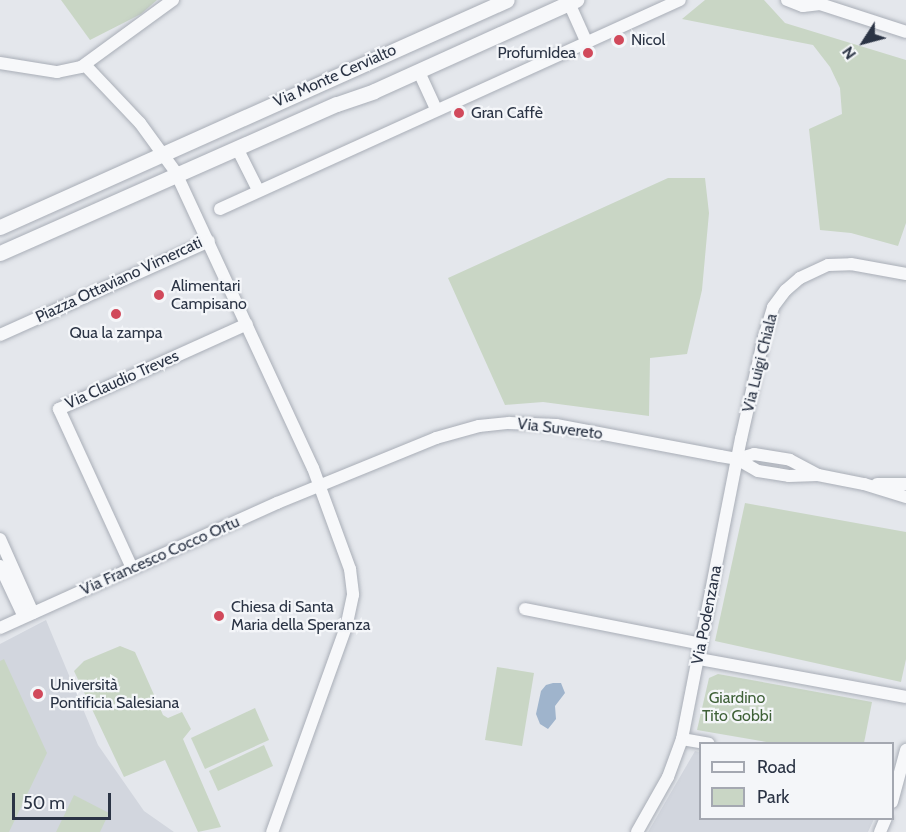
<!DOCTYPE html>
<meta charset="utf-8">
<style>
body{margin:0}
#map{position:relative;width:906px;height:832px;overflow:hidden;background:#e4e7ec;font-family:Cabin,sans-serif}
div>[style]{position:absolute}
.built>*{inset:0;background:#d2d6de}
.green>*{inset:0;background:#c9d6c5}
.water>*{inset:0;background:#9fb4cc}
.roads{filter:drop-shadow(0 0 2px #a9aeb7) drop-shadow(0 0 2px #a9aeb7)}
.minor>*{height:12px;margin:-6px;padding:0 6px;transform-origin:6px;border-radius:6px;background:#f7f8fa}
.tertiary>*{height:15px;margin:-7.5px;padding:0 7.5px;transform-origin:7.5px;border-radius:7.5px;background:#f7f8fa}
.dots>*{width:16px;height:16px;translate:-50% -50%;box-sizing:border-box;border:3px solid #f4f6f9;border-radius:50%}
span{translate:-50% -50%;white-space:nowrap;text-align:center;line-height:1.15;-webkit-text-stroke:4.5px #f4f6f9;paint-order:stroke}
.poi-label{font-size:16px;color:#2b3445}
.left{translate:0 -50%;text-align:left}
.right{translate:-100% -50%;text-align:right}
.street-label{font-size:16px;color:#2b3445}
.park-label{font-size:16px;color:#3f6138}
.legend{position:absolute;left:699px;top:742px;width:195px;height:78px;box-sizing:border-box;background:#f4f6f9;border:2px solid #a4a8b1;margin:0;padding:8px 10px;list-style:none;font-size:18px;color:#2b3445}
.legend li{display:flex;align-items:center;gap:12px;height:30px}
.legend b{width:30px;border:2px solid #a4a8b1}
.north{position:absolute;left:834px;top:12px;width:60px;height:60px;-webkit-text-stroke:4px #f4f6f9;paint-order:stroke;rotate:234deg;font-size:16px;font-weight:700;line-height:24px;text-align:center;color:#2b3445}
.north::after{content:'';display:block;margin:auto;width:21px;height:27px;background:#2b3445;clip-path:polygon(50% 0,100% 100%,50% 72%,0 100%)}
.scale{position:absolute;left:12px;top:793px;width:99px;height:27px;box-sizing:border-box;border:3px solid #2b3445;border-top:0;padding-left:8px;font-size:18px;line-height:21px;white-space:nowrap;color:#2b3445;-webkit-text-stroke:4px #f4f6f9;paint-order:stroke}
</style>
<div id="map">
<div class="built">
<i style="clip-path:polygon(46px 620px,98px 745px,144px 811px,174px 832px,0 832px,0 644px)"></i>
<i style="clip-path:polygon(695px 751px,700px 752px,700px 818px,874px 819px,868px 832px,648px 832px)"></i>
</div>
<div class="green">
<i style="clip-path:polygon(61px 0,157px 0,141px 14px,90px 40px)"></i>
<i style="clip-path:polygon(705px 0,764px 0,785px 23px,906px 60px,906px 223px,898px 246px,851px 233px,820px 230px,809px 129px,842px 114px,840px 88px,830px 67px,813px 45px,682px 19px)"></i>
<i style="clip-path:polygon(668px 178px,705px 178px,709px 213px,702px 290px,687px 354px,650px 358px,649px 416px,543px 402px,505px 405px,448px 278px)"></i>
<i style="clip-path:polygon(745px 503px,906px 532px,906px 659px,901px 682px,715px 641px)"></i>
<i style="clip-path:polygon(120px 646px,135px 652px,163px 715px,168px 718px,182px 712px,191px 729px,183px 739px,221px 827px,198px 832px,165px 760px,124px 777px,74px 671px,84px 661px)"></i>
<i style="clip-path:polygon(4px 659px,47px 753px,9px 832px,0 832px,0 661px)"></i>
<i style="clip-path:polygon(497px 667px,534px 673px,522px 746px,485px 740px)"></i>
<i style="clip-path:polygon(718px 674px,872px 702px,864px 743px,772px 743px,697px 730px,709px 678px)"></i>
<i style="clip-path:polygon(255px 708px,269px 740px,205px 769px,191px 738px)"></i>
<i style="clip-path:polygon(264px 745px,273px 766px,218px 791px,209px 771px)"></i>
<i style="clip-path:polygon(74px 795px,109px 813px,100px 832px,56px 832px)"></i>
</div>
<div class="water">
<i style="clip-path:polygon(553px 683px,561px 683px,565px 693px,555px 706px,556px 719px,548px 729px,540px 724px,536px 714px,541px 691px,546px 685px)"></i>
</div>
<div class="roads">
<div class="minor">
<i style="left:787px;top:0;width:17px;rotate:21deg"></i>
<i style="left:803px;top:6px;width:17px;rotate:-7deg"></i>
<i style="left:569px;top:3px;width:42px;rotate:65.9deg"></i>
<i style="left:820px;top:4px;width:90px;rotate:18deg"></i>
<i style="left:0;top:63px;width:58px;rotate:9deg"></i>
<i style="left:57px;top:72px;width:25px;rotate:-12deg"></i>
<i style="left:81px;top:67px;width:114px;rotate:-36.1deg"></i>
<i style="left:85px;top:65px;width:80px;rotate:46.5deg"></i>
<i style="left:140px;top:123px;width:59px;rotate:53.9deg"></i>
<i style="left:175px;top:171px;width:327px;rotate:65.1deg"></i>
<i style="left:313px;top:468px;width:108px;rotate:69.9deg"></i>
<i style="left:350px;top:569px;width:26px;rotate:83deg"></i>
<i style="left:353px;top:595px;width:33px;rotate:102deg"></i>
<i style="left:346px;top:627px;width:218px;rotate:109.8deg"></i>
<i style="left:419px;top:72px;width:41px;rotate:65.3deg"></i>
<i style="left:237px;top:148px;width:47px;rotate:63.4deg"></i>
<i style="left:220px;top:209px;width:505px;rotate:-24.43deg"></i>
<i style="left:0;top:335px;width:229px;rotate:-24.2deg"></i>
<i style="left:737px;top:459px;width:18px;rotate:-16deg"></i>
<i style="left:754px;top:454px;width:36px;rotate:9deg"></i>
<i style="left:790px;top:460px;width:32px;rotate:28deg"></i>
<i style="left:877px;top:484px;width:29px"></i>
<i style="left:0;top:539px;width:81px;rotate:66deg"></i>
<i style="left:0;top:566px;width:56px;rotate:64.8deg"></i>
<i style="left:132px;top:568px;width:175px;rotate:-114.7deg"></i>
<i style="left:59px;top:409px;width:206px;rotate:-24.3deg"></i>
<i style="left:525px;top:609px;width:180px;rotate:11.2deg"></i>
<i style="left:0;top:628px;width:304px;rotate:-24.3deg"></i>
<i style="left:277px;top:503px;width:172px;rotate:-22.2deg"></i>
<i style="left:436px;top:438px;width:45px;rotate:-15.6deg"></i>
<i style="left:479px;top:426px;width:30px;rotate:-6deg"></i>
<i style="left:509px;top:423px;width:47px;rotate:2.4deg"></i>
<i style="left:556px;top:425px;width:167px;rotate:10.7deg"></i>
<i style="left:720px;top:456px;width:17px;rotate:10deg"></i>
<i style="left:737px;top:459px;width:24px;rotate:30deg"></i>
<i style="left:758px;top:471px;width:31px;rotate:9deg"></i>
<i style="left:789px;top:476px;width:29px;rotate:-2deg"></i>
<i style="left:818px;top:475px;width:47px;rotate:11.1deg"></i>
<i style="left:864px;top:484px;width:44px;rotate:17.2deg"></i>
<i style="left:699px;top:659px;width:210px;rotate:10.4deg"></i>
<i style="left:682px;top:739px;width:27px;rotate:10deg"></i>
<i style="left:892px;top:802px;width:54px;rotate:-74.9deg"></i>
<i style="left:637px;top:832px;width:63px;rotate:-60.6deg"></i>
<i style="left:668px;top:777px;width:40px;rotate:-69.8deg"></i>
<i style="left:682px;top:739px;width:306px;rotate:-78.9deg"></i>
<i style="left:741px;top:439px;width:105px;rotate:-77.3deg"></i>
<i style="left:764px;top:337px;width:31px;rotate:-73deg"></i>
<i style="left:773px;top:307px;width:21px;rotate:-53deg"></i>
<i style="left:786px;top:290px;width:18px;rotate:-41deg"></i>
<i style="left:800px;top:278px;width:31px;rotate:-25deg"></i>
<i style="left:828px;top:265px;width:23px;rotate:-2deg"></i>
<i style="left:851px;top:264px;width:56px;rotate:10.3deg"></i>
<i style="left:880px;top:832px;width:15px;rotate:-67deg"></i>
</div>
<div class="tertiary">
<i style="left:0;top:227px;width:555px;rotate:-24.12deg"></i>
<i style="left:0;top:253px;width:368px;rotate:-23.9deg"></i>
<i style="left:337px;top:104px;width:39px;rotate:-19deg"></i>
<i style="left:374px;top:91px;width:222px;rotate:-24.3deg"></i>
</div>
</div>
<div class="dots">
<i style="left:619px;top:40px;background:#d1495b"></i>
<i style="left:588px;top:53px;background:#d1495b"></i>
<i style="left:459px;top:113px;background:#d1495b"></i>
<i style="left:159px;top:295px;background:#d1495b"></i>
<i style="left:116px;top:314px;background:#d1495b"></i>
<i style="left:219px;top:616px;background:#d1495b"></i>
<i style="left:38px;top:694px;background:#d1495b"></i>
</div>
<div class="poi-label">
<span class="left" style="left:631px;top:40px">Nicol</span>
<span class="right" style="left:576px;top:53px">ProfumIdea</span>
<span class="left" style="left:471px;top:113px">Gran Caffè</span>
<span class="left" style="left:171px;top:295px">Alimentari<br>Campisano</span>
<span style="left:116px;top:333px">Qua la zampa</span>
<span class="left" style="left:231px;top:616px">Chiesa di Santa<br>Maria della Speranza</span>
<span class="left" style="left:50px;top:694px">Università<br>Pontificia Salesiana</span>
</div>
<div class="street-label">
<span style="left:335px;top:76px;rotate:-24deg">Via Monte Cervialto</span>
<span style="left:119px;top:280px;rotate:-25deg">Piazza Ottaviano Vimercati</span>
<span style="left:760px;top:363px;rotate:-76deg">Via Luigi Chiala</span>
<span style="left:122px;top:380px;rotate:-24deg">Via Claudio Treves</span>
<span style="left:560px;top:429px;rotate:7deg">Via Suvereto</span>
<span style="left:160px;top:556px;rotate:-24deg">Via Francesco Cocco Ortu</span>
<span style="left:707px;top:615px;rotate:-79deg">Via Podenzana</span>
</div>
<div class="park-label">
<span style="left:737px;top:707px">Giardino<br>Tito Gobbi</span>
</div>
<ul class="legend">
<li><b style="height:8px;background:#f7f8fa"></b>Road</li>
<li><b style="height:16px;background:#c9d6c5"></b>Park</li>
</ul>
<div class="north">N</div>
<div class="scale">50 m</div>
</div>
